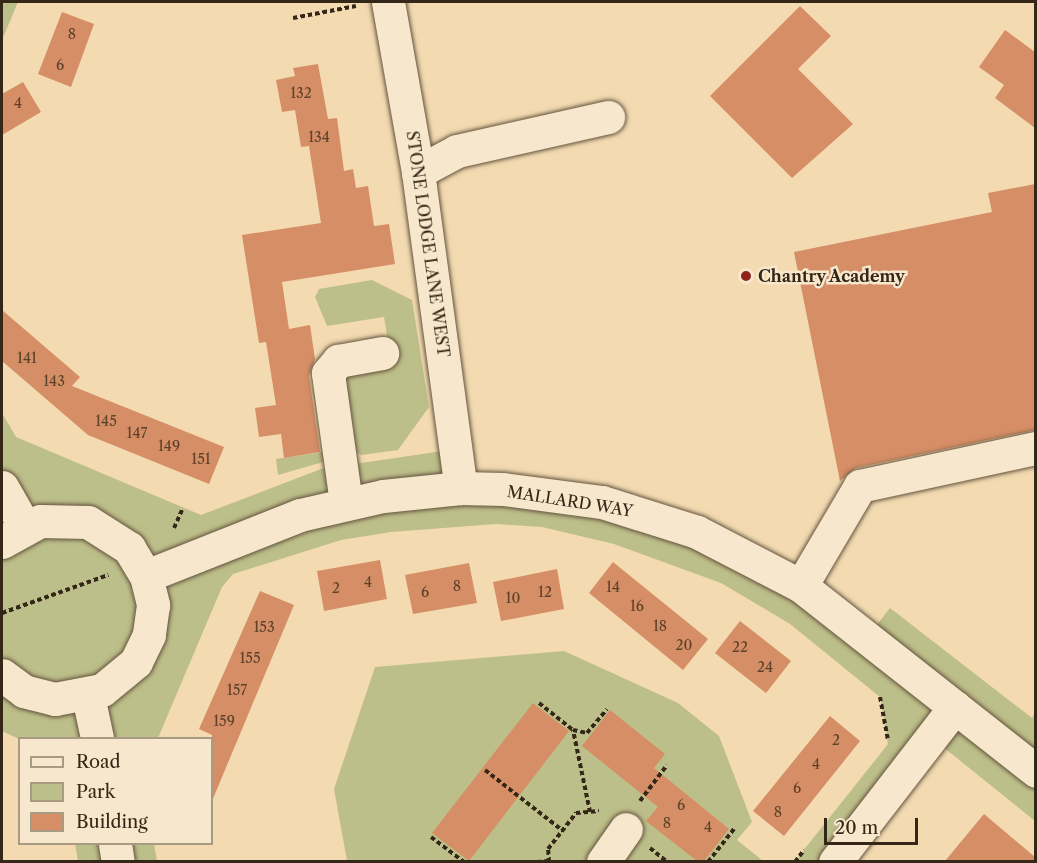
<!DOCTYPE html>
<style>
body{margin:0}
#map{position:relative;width:1037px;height:863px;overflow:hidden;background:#f3dab1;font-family:"Libre Caslon Text",serif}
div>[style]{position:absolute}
.green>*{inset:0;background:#bdbf8a}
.building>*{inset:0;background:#d58e65}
.path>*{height:4px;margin-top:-2px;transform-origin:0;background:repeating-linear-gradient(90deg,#352717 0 4.5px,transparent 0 7.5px)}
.roads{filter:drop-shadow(0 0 2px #64543e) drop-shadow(0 0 2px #64543e)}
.minor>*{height:33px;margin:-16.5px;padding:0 16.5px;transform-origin:16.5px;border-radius:16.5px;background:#f7e7cc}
.dots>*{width:16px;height:16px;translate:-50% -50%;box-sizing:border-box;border:3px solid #f7e7cc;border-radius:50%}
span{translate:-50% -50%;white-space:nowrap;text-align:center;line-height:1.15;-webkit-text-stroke:5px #f7e7cc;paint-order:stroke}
.number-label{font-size:14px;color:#5d412a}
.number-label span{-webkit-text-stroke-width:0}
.street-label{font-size:16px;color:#352717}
.poi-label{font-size:16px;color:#352717;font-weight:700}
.left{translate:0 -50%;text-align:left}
.frame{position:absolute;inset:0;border:3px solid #352717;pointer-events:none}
.legend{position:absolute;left:18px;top:737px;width:195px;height:108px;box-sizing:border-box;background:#f7e7cc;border:2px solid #a99a84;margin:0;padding:8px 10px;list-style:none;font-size:18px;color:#352717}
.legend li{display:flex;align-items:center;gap:12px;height:30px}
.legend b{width:30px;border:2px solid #a99a84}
.scale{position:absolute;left:824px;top:818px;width:94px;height:27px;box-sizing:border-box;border:3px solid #352717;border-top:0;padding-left:8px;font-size:18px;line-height:21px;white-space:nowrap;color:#352717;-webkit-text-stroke:4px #f7e7cc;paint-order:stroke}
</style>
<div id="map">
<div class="green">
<i style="clip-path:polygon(2px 2px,18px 2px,2px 40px)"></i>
<i style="clip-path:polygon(372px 280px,412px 300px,429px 407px,398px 450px,361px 455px,348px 445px,339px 390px,352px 374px,392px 367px,384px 317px,327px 326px,315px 297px,319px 289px)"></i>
<i style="clip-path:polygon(2px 413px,16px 437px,201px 515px,321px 469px,456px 449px,461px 488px,602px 502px,868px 636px,890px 608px,1032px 718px,1035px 713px,1035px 821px,932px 738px,835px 861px,795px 861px,888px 744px,880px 697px,790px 624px,721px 583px,614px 544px,542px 527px,496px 524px,391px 532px,341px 540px,233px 574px,222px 587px,158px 738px,19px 739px,2px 731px)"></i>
<i style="clip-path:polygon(330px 451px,323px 462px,278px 475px,276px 459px)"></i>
<i style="clip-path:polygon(564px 651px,678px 703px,719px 736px,752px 822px,737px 840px,763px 861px,347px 861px,334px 789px,375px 667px)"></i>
<i style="clip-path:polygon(75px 844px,154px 844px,157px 861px,78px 861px)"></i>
</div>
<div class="building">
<i style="clip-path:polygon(800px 6px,831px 36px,798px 69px,853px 124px,792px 178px,710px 96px)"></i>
<i style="clip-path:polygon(62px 12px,94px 24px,71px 87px,38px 74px)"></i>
<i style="clip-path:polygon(1005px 30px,1035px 52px,1035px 128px,995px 98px,1004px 85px,979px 67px)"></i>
<i style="clip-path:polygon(318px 64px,328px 119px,337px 118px,344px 171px,353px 169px,356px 188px,368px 186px,374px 226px,389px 224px,395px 264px,282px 282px,289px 329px,310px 325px,315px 359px,309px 376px,320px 452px,284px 458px,281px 434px,259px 437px,255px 408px,276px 405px,266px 342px,259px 343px,242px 235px,321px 223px,309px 146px,301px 147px,295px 110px,282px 112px,276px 80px,295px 76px,293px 68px)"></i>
<i style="clip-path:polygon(23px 82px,41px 112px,2px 135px,2px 94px)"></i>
<i style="clip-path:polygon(1035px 184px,1035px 430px,856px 468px,840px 481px,794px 252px,992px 212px,988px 193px)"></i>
<i style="clip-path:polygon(2px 310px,80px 377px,72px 386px,224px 447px,209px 484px,88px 435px,2px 361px)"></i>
<i style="clip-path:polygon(380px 560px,387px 599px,324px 611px,317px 571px)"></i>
<i style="clip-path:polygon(613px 562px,708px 639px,683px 670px,589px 593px)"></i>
<i style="clip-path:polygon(469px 563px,477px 603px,413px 614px,405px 575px)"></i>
<i style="clip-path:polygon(557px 569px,564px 609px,501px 621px,493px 582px)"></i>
<i style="clip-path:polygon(260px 591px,294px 605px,212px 801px,212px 735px,199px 729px)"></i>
<i style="clip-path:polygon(740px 621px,791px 661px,766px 693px,715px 653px)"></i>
<i style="clip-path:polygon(533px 703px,569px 731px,469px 861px,432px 833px)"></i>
<i style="clip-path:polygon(610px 710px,665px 754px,654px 768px,729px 829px,704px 861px,697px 861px,646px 821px,658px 807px,582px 746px)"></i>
<i style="clip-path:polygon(830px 716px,860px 741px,784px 836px,753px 811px)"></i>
<i style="clip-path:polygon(984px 814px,1035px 857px,1035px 861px,945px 861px)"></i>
</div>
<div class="path">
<i style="left:293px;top:18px;width:64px;rotate:-10.8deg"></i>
<i style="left:174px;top:528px;width:22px;rotate:-66deg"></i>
<i style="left:2px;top:613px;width:113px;rotate:-19.7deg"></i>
<i style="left:880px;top:697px;width:44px;rotate:79.5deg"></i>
<i style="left:539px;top:703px;width:43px;rotate:38.5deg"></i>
<i style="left:485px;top:770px;width:99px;rotate:38deg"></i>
<i style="left:640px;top:801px;width:45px;rotate:-53.1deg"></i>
<i style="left:590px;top:812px;width:84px;rotate:-101.7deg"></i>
<i style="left:573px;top:730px;width:14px;rotate:12deg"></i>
<i style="left:587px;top:733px;width:31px;rotate:-50deg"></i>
<i style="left:431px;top:837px;width:41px;rotate:37.1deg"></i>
<i style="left:650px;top:848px;width:22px;rotate:39deg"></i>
<i style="left:537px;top:862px;width:12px;rotate:-5deg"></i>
<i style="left:549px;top:862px;width:13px;rotate:-94deg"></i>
<i style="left:548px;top:849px;width:46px;rotate:-52.1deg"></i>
<i style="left:576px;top:813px;width:23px;rotate:-5deg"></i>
<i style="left:708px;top:862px;width:42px;rotate:-51.8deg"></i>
<i style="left:795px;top:862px;width:15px;rotate:-53deg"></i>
</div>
<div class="roads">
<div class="minor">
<i style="left:388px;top:2px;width:173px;rotate:80deg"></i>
<i style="left:418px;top:172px;width:319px;rotate:82.3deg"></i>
<i style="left:418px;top:172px;width:44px;rotate:-28.3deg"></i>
<i style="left:457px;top:151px;width:155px;rotate:-12.7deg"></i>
<i style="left:2px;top:487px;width:46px;rotate:60.1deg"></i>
<i style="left:346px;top:503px;width:131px;rotate:-97.9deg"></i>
<i style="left:328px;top:373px;width:16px;rotate:-50deg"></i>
<i style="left:338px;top:361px;width:45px;rotate:-10.3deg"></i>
<i style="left:2px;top:542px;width:43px;rotate:-28.9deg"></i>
<i style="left:40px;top:521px;width:48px;rotate:1.2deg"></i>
<i style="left:88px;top:522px;width:49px;rotate:32.4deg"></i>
<i style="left:129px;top:548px;width:33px;rotate:59deg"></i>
<i style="left:146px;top:576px;width:30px;rotate:76deg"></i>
<i style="left:153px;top:605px;width:30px;rotate:98deg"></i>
<i style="left:149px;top:635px;width:30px;rotate:116deg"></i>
<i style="left:136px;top:662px;width:44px;rotate:140.5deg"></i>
<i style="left:102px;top:690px;width:48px;rotate:169.2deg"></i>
<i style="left:55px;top:699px;width:32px;rotate:-166deg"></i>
<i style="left:24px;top:691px;width:27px;rotate:-144deg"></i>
<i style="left:146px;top:576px;width:166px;rotate:-21.6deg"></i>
<i style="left:300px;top:515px;width:85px;rotate:-12.9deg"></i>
<i style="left:383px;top:496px;width:78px;rotate:-5.9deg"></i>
<i style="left:461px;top:488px;width:42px;rotate:1.4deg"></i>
<i style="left:503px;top:489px;width:100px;rotate:7.5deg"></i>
<i style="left:602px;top:502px;width:100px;rotate:17.5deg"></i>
<i style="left:697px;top:532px;width:117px;rotate:27.4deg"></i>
<i style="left:801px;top:586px;width:299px;rotate:38.2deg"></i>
<i style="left:801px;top:586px;width:116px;rotate:-59.5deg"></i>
<i style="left:860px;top:486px;width:180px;rotate:-12.2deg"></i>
<i style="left:88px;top:696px;width:43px;rotate:77.9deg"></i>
<i style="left:115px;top:844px;width:18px;rotate:81deg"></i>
<i style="left:603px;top:862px;width:40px;rotate:-55.1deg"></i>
<i style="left:835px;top:862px;width:196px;rotate:-52.3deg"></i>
</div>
</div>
<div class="dots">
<i style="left:746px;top:276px;background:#8f2418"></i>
</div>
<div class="number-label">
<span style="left:72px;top:34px">8</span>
<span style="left:60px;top:65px">6</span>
<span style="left:301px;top:93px">132</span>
<span style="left:18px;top:103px">4</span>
<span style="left:319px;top:137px">134</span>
<span style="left:27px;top:358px">141</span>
<span style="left:54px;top:381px">143</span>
<span style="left:106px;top:421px">145</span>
<span style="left:137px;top:433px">147</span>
<span style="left:169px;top:446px">149</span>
<span style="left:201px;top:459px">151</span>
<span style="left:368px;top:582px">4</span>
<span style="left:457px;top:586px">8</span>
<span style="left:613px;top:587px">14</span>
<span style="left:336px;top:588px">2</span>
<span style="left:425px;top:592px">6</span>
<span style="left:545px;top:592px">12</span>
<span style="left:513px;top:598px">10</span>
<span style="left:637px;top:606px">16</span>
<span style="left:660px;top:626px">18</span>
<span style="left:264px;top:627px">153</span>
<span style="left:684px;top:645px">20</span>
<span style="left:740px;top:647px">22</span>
<span style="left:250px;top:658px">155</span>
<span style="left:765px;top:667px">24</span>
<span style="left:237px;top:690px">157</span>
<span style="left:224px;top:721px">159</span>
<span style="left:836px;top:740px">2</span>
<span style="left:816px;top:764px">4</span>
<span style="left:797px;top:788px">6</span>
<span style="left:681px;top:805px">6</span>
<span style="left:778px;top:812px">8</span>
<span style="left:667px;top:823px">8</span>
<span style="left:708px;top:827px">4</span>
</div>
<div class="street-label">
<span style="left:428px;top:244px;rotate:82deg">STONE LODGE LANE WEST</span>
<span style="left:570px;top:501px;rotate:9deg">MALLARD WAY</span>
</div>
<div class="poi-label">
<span class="left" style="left:758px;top:276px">Chantry Academy</span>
</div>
<div class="frame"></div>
<ul class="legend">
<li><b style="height:8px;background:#f7e7cc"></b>Road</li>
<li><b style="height:16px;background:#bdbf8a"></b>Park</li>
<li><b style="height:16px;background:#d58e65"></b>Building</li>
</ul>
<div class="scale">20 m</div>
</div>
